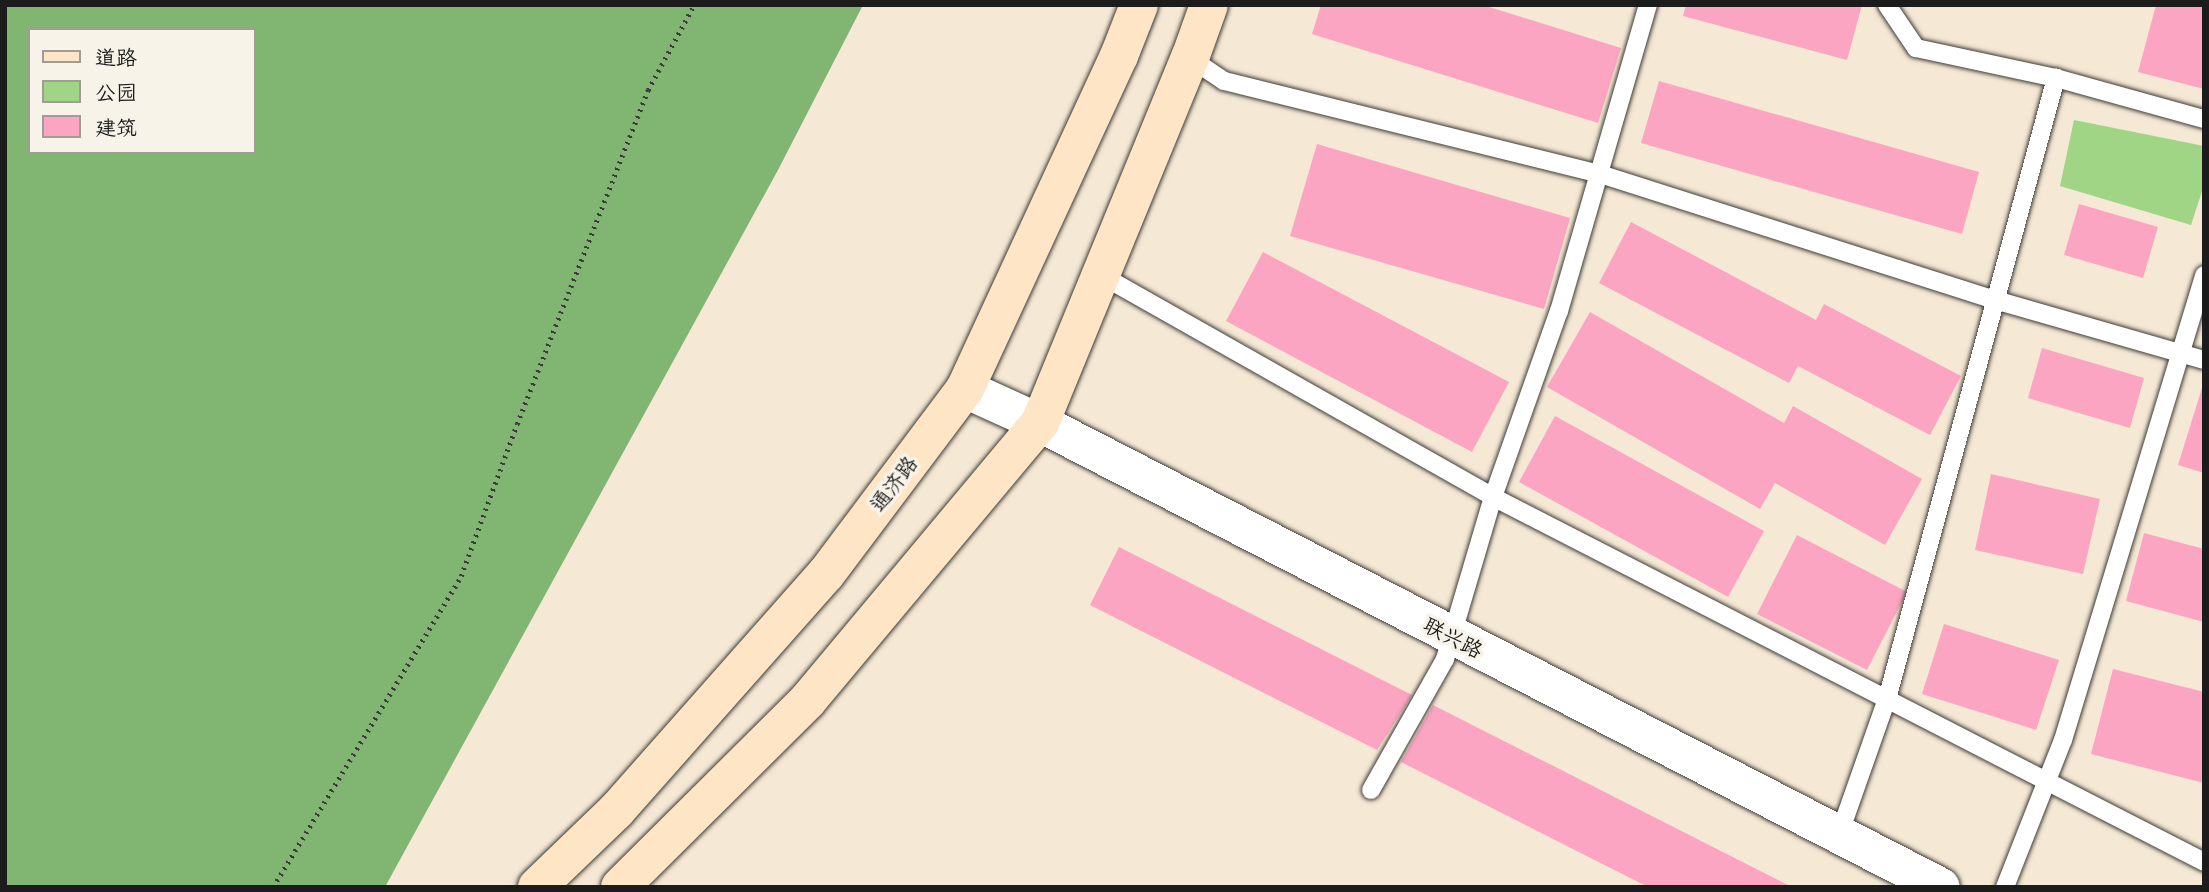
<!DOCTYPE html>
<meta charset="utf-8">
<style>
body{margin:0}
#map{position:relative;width:2209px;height:892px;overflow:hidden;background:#f5e8d4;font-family:Delius,"LXGW WenKai TC",sans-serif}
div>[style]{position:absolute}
.green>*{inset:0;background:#a0d585}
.forest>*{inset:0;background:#80b672}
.building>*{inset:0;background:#fca5c2}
.path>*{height:4.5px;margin-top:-2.25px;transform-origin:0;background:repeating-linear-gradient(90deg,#3d3b38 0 2px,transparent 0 7px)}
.roads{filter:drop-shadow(0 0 2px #3d3b38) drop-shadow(0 0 2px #3d3b38)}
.service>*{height:18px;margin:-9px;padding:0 9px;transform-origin:9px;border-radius:9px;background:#fff}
.tertiary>*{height:38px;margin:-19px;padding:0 19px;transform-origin:19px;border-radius:19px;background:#fff}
.secondary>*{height:38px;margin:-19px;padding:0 19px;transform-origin:19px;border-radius:19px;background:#fee5c5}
span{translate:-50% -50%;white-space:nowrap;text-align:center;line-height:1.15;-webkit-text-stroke:7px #f7f3e8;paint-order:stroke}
.street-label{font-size:21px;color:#1c1c1c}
.frame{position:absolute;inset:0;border:7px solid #1c1c1c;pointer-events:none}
.legend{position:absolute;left:28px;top:28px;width:228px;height:126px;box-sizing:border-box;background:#f7f3e8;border:2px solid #9f9d96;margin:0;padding:9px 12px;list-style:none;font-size:21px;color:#1c1c1c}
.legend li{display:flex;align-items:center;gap:14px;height:35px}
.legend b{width:35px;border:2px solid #9f9d96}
</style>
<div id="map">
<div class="green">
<i style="clip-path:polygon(2074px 120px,2204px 146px,2204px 185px,2191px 225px,2060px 186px)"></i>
</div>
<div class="forest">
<i style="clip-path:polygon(evenodd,5px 5px,863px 5px,778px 170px,385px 887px,5px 887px,5px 5px,30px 30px,254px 30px,254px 152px,30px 152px,30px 30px)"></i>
</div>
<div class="building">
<i style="clip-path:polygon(1321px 5px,1483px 5px,1621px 48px,1598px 123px,1312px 34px)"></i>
<i style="clip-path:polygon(1686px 5px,1862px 5px,1847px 60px,1683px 16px)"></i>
<i style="clip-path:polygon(2156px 5px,2204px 5px,2204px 89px,2138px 72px)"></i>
<i style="clip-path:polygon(1659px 81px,1979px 172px,1962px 234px,1641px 143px)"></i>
<i style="clip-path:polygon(1317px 144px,1570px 218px,1544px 309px,1290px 236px)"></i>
<i style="clip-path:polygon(2079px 204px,2158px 227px,2143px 278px,2064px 255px)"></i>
<i style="clip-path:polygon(1631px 222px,1816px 320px,1824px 304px,1961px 376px,1930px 435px,1798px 366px,1789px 383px,1599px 283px)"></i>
<i style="clip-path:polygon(1263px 252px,1509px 382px,1472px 452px,1226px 321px)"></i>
<i style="clip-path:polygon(1590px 312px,1784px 423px,1793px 406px,1922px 479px,1885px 545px,1775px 483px,1760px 509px,1547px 387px)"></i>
<i style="clip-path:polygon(2042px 348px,2144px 378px,2130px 428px,2028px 398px)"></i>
<i style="clip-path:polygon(2203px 385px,2204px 386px,2204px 473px,2178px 465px)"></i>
<i style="clip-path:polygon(1555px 416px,1764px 531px,1728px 597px,1519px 482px)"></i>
<i style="clip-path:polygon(1991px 474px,2100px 499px,2083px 574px,1975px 550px)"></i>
<i style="clip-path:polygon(2144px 533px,2204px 549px,2204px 622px,2126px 601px)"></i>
<i style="clip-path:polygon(1797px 535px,1907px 592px,1867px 670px,1757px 614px)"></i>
<i style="clip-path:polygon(1119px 547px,1412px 695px,1377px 750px,1090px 605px)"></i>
<i style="clip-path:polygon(1944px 624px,2059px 660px,2036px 730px,1922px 694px)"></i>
<i style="clip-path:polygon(2113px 669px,2204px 692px,2204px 783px,2091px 754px)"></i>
<i style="clip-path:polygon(1433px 705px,1792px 887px,1648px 887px,1401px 762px)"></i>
</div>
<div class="path">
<i style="left:273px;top:887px;width:363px;rotate:-58.8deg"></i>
<i style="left:461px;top:576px;width:162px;rotate:-69.8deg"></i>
<i style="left:517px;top:424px;width:359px;rotate:-68.6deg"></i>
<i style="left:648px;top:90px;width:97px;rotate:-61.6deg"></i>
</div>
<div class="roads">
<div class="service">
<i style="left:1887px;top:5px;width:52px;rotate:56deg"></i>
<i style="left:1916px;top:48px;width:143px;rotate:12.1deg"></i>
<i style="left:1190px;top:58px;width:41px;rotate:34.1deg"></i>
<i style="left:1224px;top:81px;width:387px;rotate:13.9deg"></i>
<i style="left:1600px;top:174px;width:415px;rotate:17.7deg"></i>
<i style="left:1995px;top:300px;width:217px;rotate:16deg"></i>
<i style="left:1101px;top:275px;width:450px;rotate:29.5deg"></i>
<i style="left:1493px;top:497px;width:799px;rotate:27.17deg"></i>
<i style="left:1371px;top:790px;width:150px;rotate:-60.5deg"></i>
<i style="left:1445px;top:659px;width:169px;rotate:-73.5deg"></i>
<i style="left:1493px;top:497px;width:197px;rotate:-70.5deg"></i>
<i style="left:1559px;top:311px;width:319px;rotate:-73.8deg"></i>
<i style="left:1839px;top:835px;width:144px;rotate:-70.6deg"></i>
<i style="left:1887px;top:699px;width:644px;rotate:-74.78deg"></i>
<i style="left:2056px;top:78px;width:154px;rotate:15.5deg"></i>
<i style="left:2005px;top:887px;width:158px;rotate:-68.5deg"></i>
<i style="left:2063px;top:740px;width:486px;rotate:-73.1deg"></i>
</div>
<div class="tertiary">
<i style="left:965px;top:389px;width:82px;rotate:24.4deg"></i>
<i style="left:1040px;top:423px;width:1013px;rotate:27.25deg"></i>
</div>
<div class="secondary">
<i style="left:537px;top:887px;width:110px;rotate:-43.9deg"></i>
<i style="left:616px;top:811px;width:317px;rotate:-48.5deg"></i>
<i style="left:826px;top:574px;width:231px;rotate:-53.1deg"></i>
<i style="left:965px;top:389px;width:367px;rotate:-65.2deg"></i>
<i style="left:1119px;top:56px;width:55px;rotate:-68.6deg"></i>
<i style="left:620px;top:887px;width:265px;rotate:-44.8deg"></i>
<i style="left:808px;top:700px;width:361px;rotate:-50.1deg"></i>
<i style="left:1040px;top:423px;width:395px;rotate:-67.7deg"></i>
<i style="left:1190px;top:58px;width:56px;rotate:-70.3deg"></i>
</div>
</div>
<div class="street-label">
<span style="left:894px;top:484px;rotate:-53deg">通济路</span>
<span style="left:1453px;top:638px;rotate:27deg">联兴路</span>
</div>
<div class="frame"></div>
<ul class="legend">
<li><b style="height:9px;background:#fee5c5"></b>道路</li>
<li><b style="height:19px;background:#a0d585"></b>公园</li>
<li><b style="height:19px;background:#fca5c2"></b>建筑</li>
</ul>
</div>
